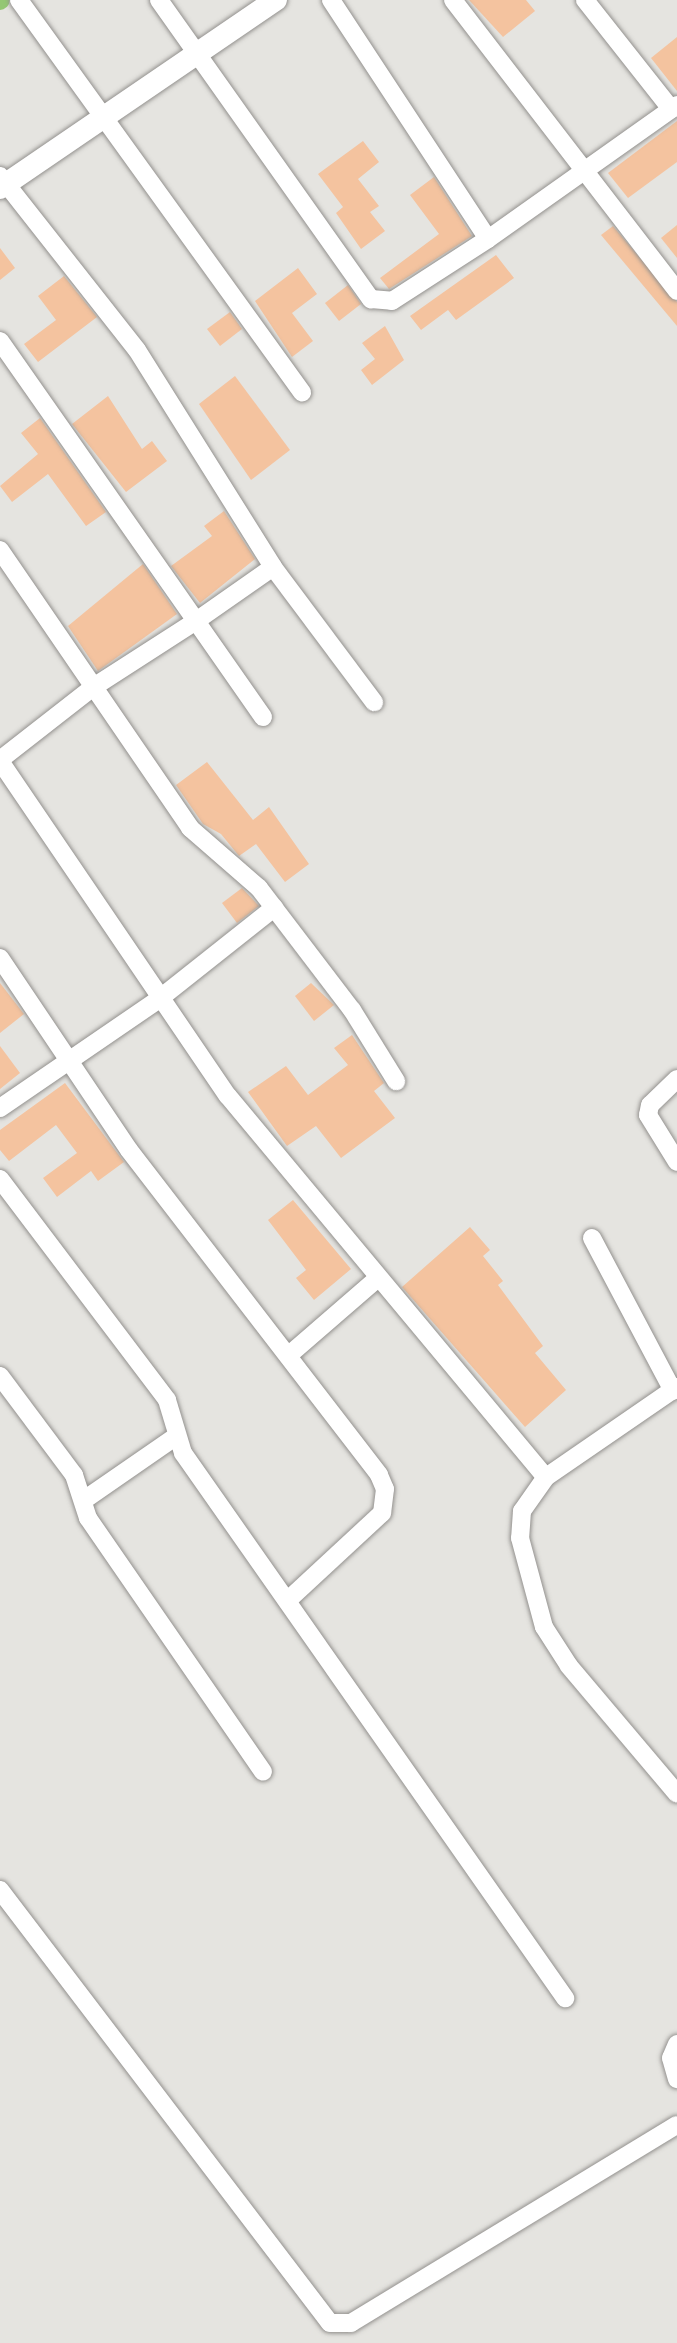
<!DOCTYPE html>
<style>
body{margin:0}
#map{position:relative;width:677px;height:2343px;overflow:hidden;background:#e5e4e0;font-family:Overpass,sans-serif}
div>[style]{position:absolute}
.canal>*{height:18px;margin:-9px;padding:0 9px;transform-origin:9px;border-radius:9px;background:#94c774}
.building>*{inset:0;background:#f4c39f}
.roads{filter:drop-shadow(0 0 2px #93918e) drop-shadow(0 0 2px #93918e)}
.minor>*{height:18px;margin:-9px;padding:0 9px;transform-origin:9px;border-radius:9px;background:#fff}
.tertiary>*{height:22px;margin:-11px;padding:0 11px;transform-origin:11px;border-radius:11px;background:#fff}
span{translate:-50% -50%;white-space:nowrap;text-align:center;line-height:1.15;-webkit-text-stroke:6px #e5e4e0;paint-order:stroke}
</style>
<div id="map">
<div class="canal">
<i style="left:0;top:1px;width:1px;rotate:-45deg"></i>
</div>
<div class="building">
<i style="clip-path:polygon(469px 0,526px 0,535px 11px,503px 37px)"></i>
<i style="clip-path:polygon(677px 37px,677px 91px,651px 58px)"></i>
<i style="clip-path:polygon(677px 121px,677px 162px,628px 198px,608px 173px)"></i>
<i style="clip-path:polygon(363px 141px,379px 162px,358px 179px,379px 206px,370px 212px,385px 231px,361px 249px,336px 213px,343px 207px,318px 174px)"></i>
<i style="clip-path:polygon(434px 177px,472px 236px,389px 289px,380px 278px,439px 234px,410px 195px)"></i>
<i style="clip-path:polygon(677px 225px,677px 258px,661px 238px)"></i>
<i style="clip-path:polygon(613px 226px,677px 302px,677px 326px,601px 235px)"></i>
<i style="clip-path:polygon(0 248px,15px 268px,0 280px)"></i>
<i style="clip-path:polygon(496px 255px,514px 278px,456px 320px,448px 310px,421px 330px,410px 316px)"></i>
<i style="clip-path:polygon(298px 268px,317px 294px,292px 313px,313px 341px,292px 357px,255px 301px)"></i>
<i style="clip-path:polygon(64px 276px,97px 317px,38px 362px,24px 344px,56px 320px,38px 296px)"></i>
<i style="clip-path:polygon(348px 285px,361px 304px,339px 321px,325px 303px)"></i>
<i style="clip-path:polygon(230px 312px,242px 329px,220px 346px,207px 329px)"></i>
<i style="clip-path:polygon(385px 326px,404px 360px,372px 385px,361px 370px,375px 359px,362px 343px)"></i>
<i style="clip-path:polygon(235px 376px,290px 450px,251px 480px,199px 404px)"></i>
<i style="clip-path:polygon(108px 396px,142px 449px,152px 441px,167px 461px,126px 492px,72px 424px)"></i>
<i style="clip-path:polygon(40px 418px,106px 512px,86px 526px,48px 474px,12px 502px,0 486px,38px 454px,21px 433px)"></i>
<i style="clip-path:polygon(224px 511px,255px 559px,200px 603px,171px 566px,212px 536px,204px 526px)"></i>
<i style="clip-path:polygon(143px 564px,177px 614px,98px 671px,68px 626px)"></i>
<i style="clip-path:polygon(207px 762px,253px 820px,269px 807px,309px 864px,285px 882px,256px 844px,239px 856px,221px 834px,203px 824px,176px 785px)"></i>
<i style="clip-path:polygon(242px 888px,259px 906px,237px 923px,222px 903px)"></i>
<i style="clip-path:polygon(0 983px,24px 1014px,0 1033px)"></i>
<i style="clip-path:polygon(311px 983px,334px 1005px,314px 1021px,295px 996px)"></i>
<i style="clip-path:polygon(352px 1035px,384px 1083px,374px 1091px,395px 1118px,341px 1158px,316px 1126px,287px 1146px,248px 1092px,286px 1066px,308px 1095px,348px 1065px,334px 1048px)"></i>
<i style="clip-path:polygon(0 1046px,20px 1073px,0 1089px)"></i>
<i style="clip-path:polygon(65px 1083px,124px 1162px,98px 1181px,91px 1171px,57px 1197px,43px 1178px,77px 1153px,56px 1125px,9px 1161px,0 1150px,0 1130px)"></i>
<i style="clip-path:polygon(293px 1200px,351px 1269px,314px 1300px,296px 1278px,306px 1270px,268px 1220px)"></i>
<i style="clip-path:polygon(470px 1227px,490px 1250px,483px 1256px,503px 1281px,498px 1285px,543px 1346px,535px 1353px,566px 1390px,525px 1427px,402px 1287px)"></i>
</div>
<div class="roads">
<div class="minor">
<i style="left:19px;top:0;width:484px;rotate:54.2deg"></i>
<i style="left:159px;top:0;width:367px;rotate:54.7deg"></i>
<i style="left:371px;top:299px;width:21px;rotate:5deg"></i>
<i style="left:392px;top:301px;width:114px;rotate:-32.9deg"></i>
<i style="left:331px;top:0;width:286px;rotate:56.7deg"></i>
<i style="left:488px;top:239px;width:232px;rotate:-35.3deg"></i>
<i style="left:453px;top:0;width:367px;rotate:52.4deg"></i>
<i style="left:585px;top:0;width:139px;rotate:51.7deg"></i>
<i style="left:0;top:176px;width:221px;rotate:51.8deg"></i>
<i style="left:137px;top:350px;width:256px;rotate:57.9deg"></i>
<i style="left:273px;top:567px;width:169px;rotate:53.2deg"></i>
<i style="left:0;top:341px;width:342px;rotate:55deg"></i>
<i style="left:196px;top:621px;width:124px;rotate:147.2deg"></i>
<i style="left:92px;top:688px;width:117px;rotate:142deg"></i>
<i style="left:0;top:550px;width:337px;rotate:55.6deg"></i>
<i style="left:190px;top:828px;width:91px;rotate:41deg"></i>
<i style="left:259px;top:888px;width:153px;rotate:52.7deg"></i>
<i style="left:352px;top:1010px;width:84px;rotate:58.2deg"></i>
<i style="left:263px;top:717px;width:117px;rotate:-124.9deg"></i>
<i style="left:196px;top:621px;width:94px;rotate:-35deg"></i>
<i style="left:0;top:761px;width:405px;rotate:55.8deg"></i>
<i style="left:228px;top:1096px;width:496px;rotate:50.2deg"></i>
<i style="left:0;top:958px;width:231px;rotate:56.1deg"></i>
<i style="left:129px;top:1150px;width:410px;rotate:52.4deg"></i>
<i style="left:379px;top:1475px;width:15px;rotate:67deg"></i>
<i style="left:385px;top:1489px;width:24px;rotate:97deg"></i>
<i style="left:382px;top:1513px;width:128px;rotate:137.2deg"></i>
<i style="left:677px;top:1079px;width:37px;rotate:136deg"></i>
<i style="left:650px;top:1105px;width:10px;rotate:101deg"></i>
<i style="left:648px;top:1115px;width:55px;rotate:58.3deg"></i>
<i style="left:0;top:1108px;width:193px;rotate:-34.4deg"></i>
<i style="left:159px;top:999px;width:147px;rotate:-38.4deg"></i>
<i style="left:0;top:1179px;width:277px;rotate:52.9deg"></i>
<i style="left:167px;top:1400px;width:55px;rotate:73.2deg"></i>
<i style="left:183px;top:1453px;width:666px;rotate:54.97deg"></i>
<i style="left:592px;top:1238px;width:173px;rotate:62.1deg"></i>
<i style="left:289px;top:1355px;width:118px;rotate:-40.9deg"></i>
<i style="left:0;top:1376px;width:124px;rotate:53.2deg"></i>
<i style="left:74px;top:1475px;width:45px;rotate:72deg"></i>
<i style="left:88px;top:1518px;width:308px;rotate:55.4deg"></i>
<i style="left:677px;top:1387px;width:159px;rotate:145.5deg"></i>
<i style="left:546px;top:1477px;width:42px;rotate:125.2deg"></i>
<i style="left:522px;top:1511px;width:27px;rotate:94deg"></i>
<i style="left:520px;top:1538px;width:92px;rotate:74.9deg"></i>
<i style="left:544px;top:1627px;width:46px;rotate:57.3deg"></i>
<i style="left:569px;top:1666px;width:167px;rotate:49.8deg"></i>
<i style="left:84px;top:1500px;width:111px;rotate:-34.7deg"></i>
<i style="left:0;top:1890px;width:544px;rotate:52.69deg"></i>
<i style="left:330px;top:2323px;width:21px"></i>
<i style="left:351px;top:2323px;width:381px;rotate:-31.3deg"></i>
<i style="left:677px;top:2044px;width:15px;rotate:113deg"></i>
<i style="left:671px;top:2058px;width:22px;rotate:74deg"></i>
</div>
<div class="tertiary">
<i style="left:0;top:188px;width:334px;rotate:-34.3deg"></i>
</div>
</div>
</div>
